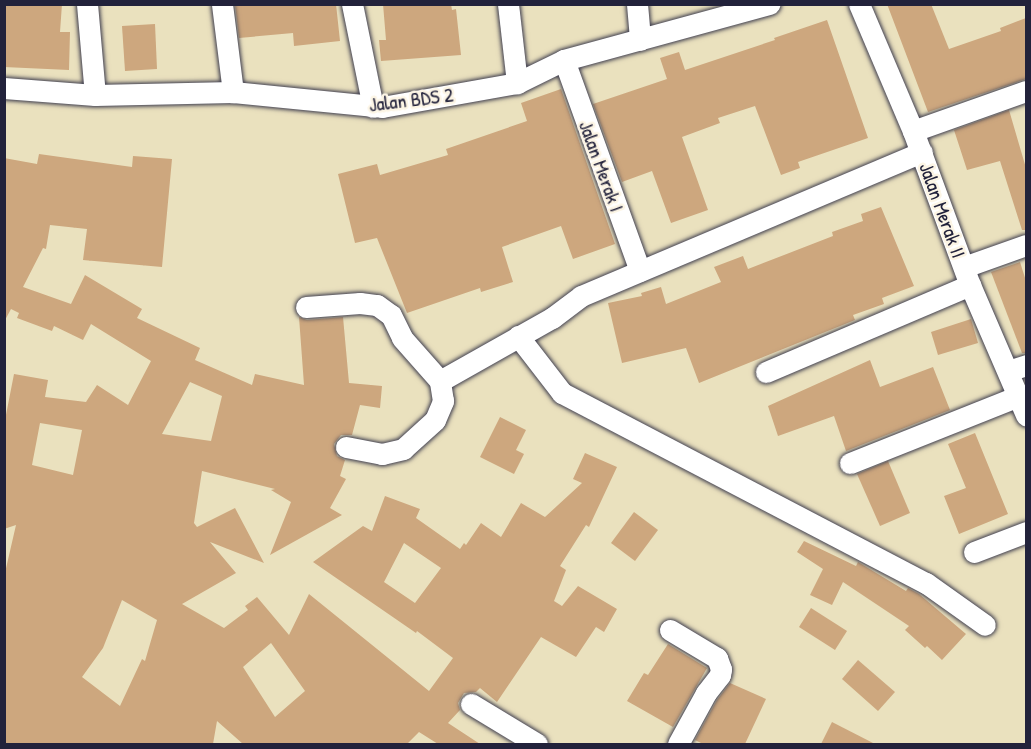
<!DOCTYPE html>
<style>
body{margin:0}
#map{position:relative;width:1031px;height:749px;overflow:hidden;background:#eae1be;font-family:"Patrick Hand",sans-serif}
div>[style]{position:absolute}
.building>*{inset:0;background:#cda77e}
.roads{filter:drop-shadow(0 0 2px #403f4f) drop-shadow(0 0 2px #403f4f)}
.street>*{height:21px;margin:-10.5px;padding:0 10.5px;transform-origin:10.5px;border-radius:10.5px;background:#fff}
span{translate:-50% -50%;white-space:nowrap;text-align:center;line-height:1.15;-webkit-text-stroke:5px #fcf5e5;paint-order:stroke}
.street-label{font-size:20px;color:#22223b}
.frame{position:absolute;inset:0;border:6px solid #22223b;pointer-events:none}
</style>
<div id="map">
<div class="building">
<i style="clip-path:polygon(4px 4px,62px 4px,60px 32px,70px 32px,69px 70px,4px 67px)"></i>
<i style="clip-path:polygon(235px 4px,336px 4px,340px 41px,294px 46px,293px 33px,239px 38px)"></i>
<i style="clip-path:polygon(383px 4px,451px 4px,452px 10px,456px 9px,461px 55px,381px 61px,379px 40px,386px 40px)"></i>
<i style="clip-path:polygon(887px 4px,931px 4px,949px 49px,1001px 31px,1000px 28px,1026px 18px,1026px 79px,928px 112px)"></i>
<i style="clip-path:polygon(827px 20px,868px 138px,798px 162px,800px 168px,781px 175px,755px 106px,718px 118px,720px 123px,682px 137px,708px 210px,671px 223px,652px 171px,622px 182px,593px 104px,667px 79px,660px 58px,679px 52px,685px 70px,775px 40px,774px 38px)"></i>
<i style="clip-path:polygon(155px 24px,157px 69px,125px 71px,122px 26px)"></i>
<i style="clip-path:polygon(561px 89px,615px 244px,573px 259px,561px 226px,502px 247px,513px 282px,481px 292px,480px 288px,407px 313px,377px 238px,355px 243px,338px 174px,377px 164px,380px 175px,448px 155px,446px 149px,527px 121px,521px 103px)"></i>
<i style="clip-path:polygon(1009px 110px,1026px 168px,1026px 230px,1022px 230px,1000px 161px,967px 170px,954px 130px)"></i>
<i style="clip-path:polygon(evenodd,39px 154px,132px 167px,133px 156px,172px 159px,162px 267px,83px 260px,87px 229px,50px 225px,46px 249px,43px 248px,23px 287px,71px 304px,85px 275px,142px 309px,137px 318px,200px 348px,195px 360px,252px 385px,255px 374px,304px 385px,299px 317px,307px 320px,343px 317px,349px 383px,382px 386px,380px 408px,360px 405px,352px 435px,341px 435px,334px 444px,337px 456px,345px 460px,340px 476px,346px 479px,330px 508px,342px 515px,270px 555px,291px 502px,271px 490px,275px 489px,202px 471px,194px 523px,197px 527px,235px 508px,264px 563px,210px 542px,236px 573px,182px 604px,224px 628px,248px 610px,245px 606px,257px 597px,289px 635px,309px 594px,429px 691px,453px 658px,417px 631px,416px 633px,313px 562px,363px 526px,372px 531px,385px 496px,420px 509px,416px 518px,460px 549px,464px 543px,466px 545px,481px 523px,501px 537px,521px 503px,545px 517px,582px 483px,573px 479px,585px 453px,617px 467px,589px 527px,586px 525px,560px 566px,566px 570px,554px 601px,562px 606px,578px 586px,617px 609px,604px 632px,596px 627px,576px 657px,541px 637px,497px 702px,480px 688px,476px 692px,464px 693px,458px 703px,460px 710px,448px 723px,480px 744px,438px 744px,419px 732px,407px 744px,243px 744px,217px 721px,213px 744px,4px 744px,4px 577px,16px 525px,4px 529px,4px 425px,14px 374px,48px 380px,45px 397px,86px 402px,97px 385px,128px 405px,151px 361px,91px 324px,83px 340px,54px 326px,52px 331px,17px 318px,19px 313px,11px 309px,4px 322px,4px 158px,37px 164px,39px 154px,190px 382px,222px 396px,211px 441px,162px 434px,190px 382px,39px 154px,40px 423px,82px 430px,73px 475px,32px 465px,40px 423px,39px 154px,404px 543px,441px 568px,415px 603px,384px 582px,404px 543px,39px 154px,122px 600px,157px 620px,145px 661px,142px 659px,120px 706px,82px 677px,103px 648px,122px 600px,39px 154px,271px 643px,305px 691px,275px 717px,243px 667px,271px 643px)"></i>
<i style="clip-path:polygon(881px 207px,914px 286px,882px 298px,884px 304px,853px 315px,855px 320px,699px 383px,686px 348px,622px 363px,608px 303px,642px 296px,641px 293px,661px 287px,666px 304px,721px 282px,714px 267px,743px 256px,748px 269px,833px 236px,832px 232px,863px 221px,861px 214px)"></i>
<i style="clip-path:polygon(1020px 262px,1026px 281px,1026px 353px,1022px 353px,991px 272px)"></i>
<i style="clip-path:polygon(971px 319px,978px 343px,938px 355px,931px 332px)"></i>
<i style="clip-path:polygon(870px 360px,880px 387px,933px 367px,950px 410px,846px 451px,834px 416px,778px 436px,768px 406px)"></i>
<i style="clip-path:polygon(500px 417px,526px 430px,516px 450px,524px 454px,514px 474px,480px 457px)"></i>
<i style="clip-path:polygon(975px 433px,1008px 514px,959px 534px,944px 496px,966px 488px,948px 444px)"></i>
<i style="clip-path:polygon(888px 461px,910px 513px,880px 526px,857px 474px)"></i>
<i style="clip-path:polygon(634px 512px,658px 530px,635px 561px,611px 543px)"></i>
<i style="clip-path:polygon(804px 541px,856px 566px,858px 562px,906px 591px,908px 588px,919px 594px,966px 634px,942px 660px,927px 646px,925px 648px,905px 630px,909px 626px,843px 582px,832px 605px,810px 595px,823px 569px,797px 552px)"></i>
<i style="clip-path:polygon(811px 608px,847px 631px,835px 650px,799px 627px)"></i>
<i style="clip-path:polygon(668px 644px,707px 668px,673px 727px,627px 701px,644px 673px,648px 675px)"></i>
<i style="clip-path:polygon(858px 660px,895px 692px,878px 711px,842px 679px)"></i>
<i style="clip-path:polygon(730px 683px,766px 699px,745px 744px,703px 744px,695px 740px,717px 700px)"></i>
<i style="clip-path:polygon(832px 722px,875px 744px,821px 744px)"></i>
</div>
<div class="roads">
<div class="street">
<i style="left:87px;top:4px;width:91px;rotate:85deg"></i>
<i style="left:222px;top:4px;width:89px;rotate:82.9deg"></i>
<i style="left:352px;top:4px;width:105px;rotate:78.5deg"></i>
<i style="left:508px;top:4px;width:80px;rotate:83.5deg"></i>
<i style="left:637px;top:4px;width:36px;rotate:85deg"></i>
<i style="left:859px;top:4px;width:138px;rotate:67deg"></i>
<i style="left:913px;top:131px;width:164px;rotate:69.7deg"></i>
<i style="left:970px;top:285px;width:142px;rotate:66.7deg"></i>
<i style="left:564px;top:60px;width:224px;rotate:70.2deg"></i>
<i style="left:4px;top:88px;width:91px;rotate:4.4deg"></i>
<i style="left:95px;top:95px;width:138px;rotate:-1.2deg"></i>
<i style="left:233px;top:92px;width:150px;rotate:5.7deg"></i>
<i style="left:382px;top:107px;width:137px;rotate:-10.1deg"></i>
<i style="left:517px;top:83px;width:52px;rotate:-26.1deg"></i>
<i style="left:564px;top:60px;width:213px;rotate:-15.3deg"></i>
<i style="left:913px;top:131px;width:120px;rotate:-19.5deg"></i>
<i style="left:964px;top:267px;width:66px;rotate:-19.5deg"></i>
<i style="left:306px;top:307px;width:54px;rotate:-4.2deg"></i>
<i style="left:360px;top:303px;width:17px;rotate:7deg"></i>
<i style="left:377px;top:305px;width:17px;rotate:36deg"></i>
<i style="left:391px;top:315px;width:25px;rotate:64deg"></i>
<i style="left:402px;top:338px;width:57px;rotate:48.5deg"></i>
<i style="left:518px;top:336px;width:72px;rotate:52.3deg"></i>
<i style="left:562px;top:393px;width:411px;rotate:27.6deg"></i>
<i style="left:926px;top:583px;width:72px;rotate:35.4deg"></i>
<i style="left:1008px;top:371px;width:19px;rotate:-18deg"></i>
<i style="left:766px;top:372px;width:222px;rotate:-23.1deg"></i>
<i style="left:346px;top:447px;width:37px;rotate:11deg"></i>
<i style="left:382px;top:454px;width:22px;rotate:-13deg"></i>
<i style="left:403px;top:449px;width:43px;rotate:-42.2deg"></i>
<i style="left:435px;top:420px;width:21px;rotate:-67deg"></i>
<i style="left:443px;top:401px;width:20px;rotate:-99deg"></i>
<i style="left:440px;top:381px;width:129px;rotate:-29.4deg"></i>
<i style="left:552px;top:318px;width:36px;rotate:-37deg"></i>
<i style="left:581px;top:296px;width:370px;rotate:-22.9deg"></i>
<i style="left:850px;top:463px;width:181px;rotate:-21.7deg"></i>
<i style="left:974px;top:552px;width:56px;rotate:-21deg"></i>
<i style="left:670px;top:630px;width:55px;rotate:30.8deg"></i>
<i style="left:717px;top:658px;width:12px;rotate:70deg"></i>
<i style="left:721px;top:669px;width:6px;rotate:99deg"></i>
<i style="left:720px;top:675px;width:23px;rotate:128deg"></i>
<i style="left:706px;top:693px;width:58px;rotate:118.8deg"></i>
<i style="left:471px;top:704px;width:77px;rotate:31.2deg"></i>
</div>
</div>
<div class="street-label">
<span style="left:411px;top:99px;rotate:-7deg">Jalan BDS 2</span>
<span style="left:602px;top:166px;rotate:70deg">Jalan Merak I</span>
<span style="left:943px;top:210px;rotate:70deg">Jalan Merak II</span>
</div>
<div class="frame"></div>
</div>
